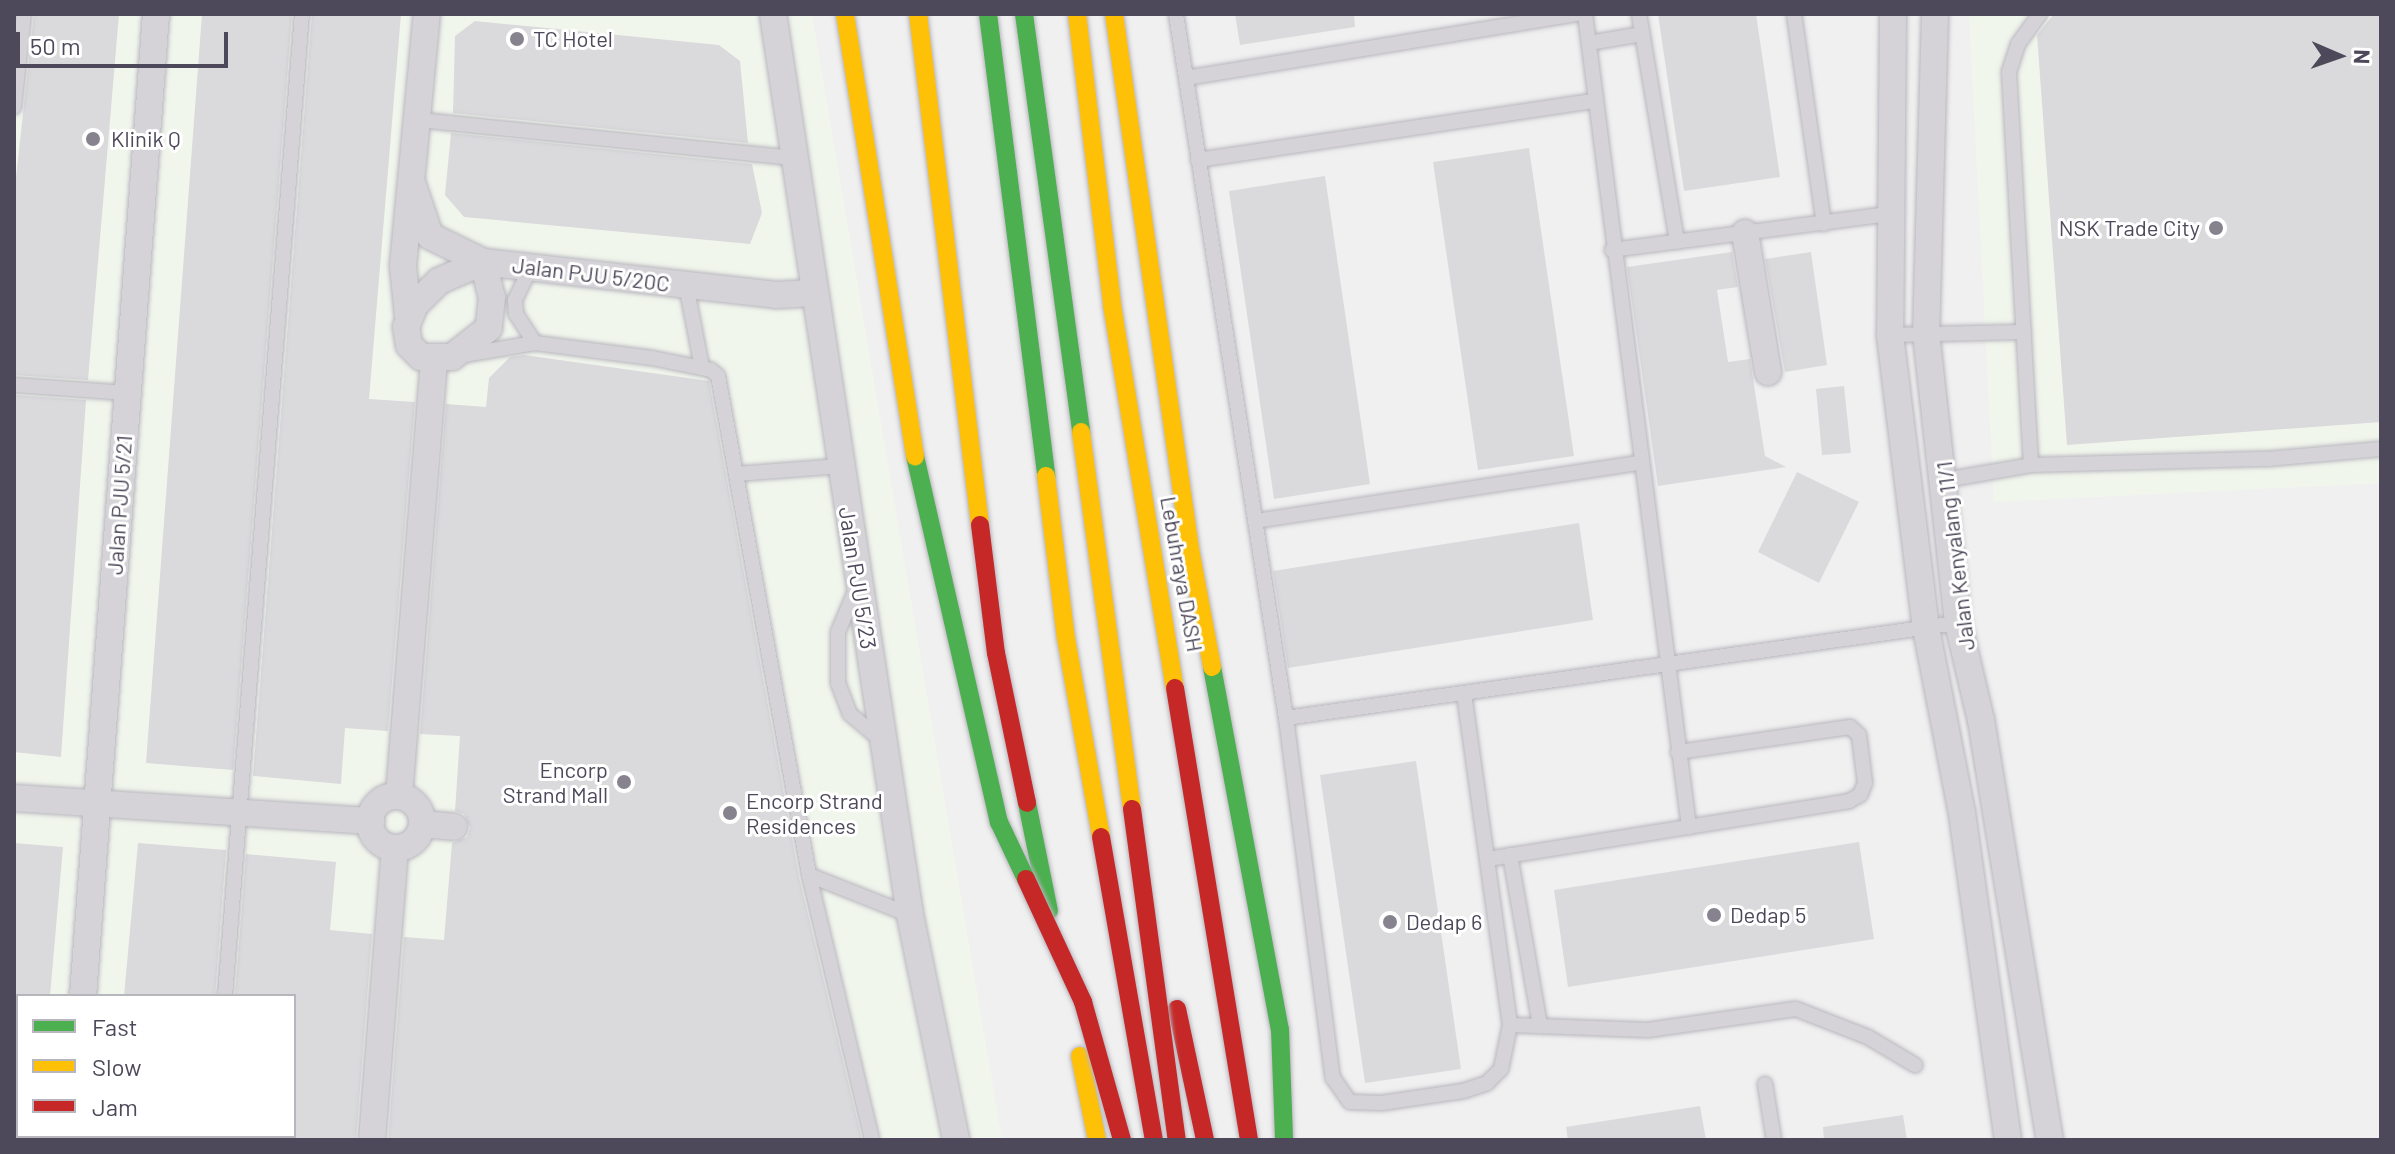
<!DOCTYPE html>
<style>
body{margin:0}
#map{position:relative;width:2395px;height:1154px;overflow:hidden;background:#f0f0f0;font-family:Barlow,sans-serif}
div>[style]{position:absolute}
.commercial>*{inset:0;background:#f1f6ed}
.building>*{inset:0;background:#dad9dc}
.roads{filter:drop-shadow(0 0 2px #b8b6be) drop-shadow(0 0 2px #b8b6be)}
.lane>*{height:14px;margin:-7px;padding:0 7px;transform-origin:7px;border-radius:7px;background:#d5d3d7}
.street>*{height:26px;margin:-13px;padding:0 13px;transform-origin:13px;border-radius:13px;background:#d5d3d7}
.street>.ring{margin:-13px;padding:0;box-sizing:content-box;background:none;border:26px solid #d5d3d7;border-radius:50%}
.fast>*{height:18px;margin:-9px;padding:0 9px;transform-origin:9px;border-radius:9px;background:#4caf50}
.slow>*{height:18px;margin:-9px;padding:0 9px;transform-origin:9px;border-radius:9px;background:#ffc107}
.jam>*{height:18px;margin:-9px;padding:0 9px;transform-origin:9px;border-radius:9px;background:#c62828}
.bridges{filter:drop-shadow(0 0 2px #b8b6be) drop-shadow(0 0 2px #b8b6be)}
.fast-bridge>*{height:18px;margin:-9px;padding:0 9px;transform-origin:9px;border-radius:9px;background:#4caf50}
.slow-bridge>*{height:18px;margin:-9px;padding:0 9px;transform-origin:9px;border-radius:9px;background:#ffc107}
.jam-bridge>*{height:18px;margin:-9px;padding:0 9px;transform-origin:9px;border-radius:9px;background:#c62828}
.dots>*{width:22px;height:22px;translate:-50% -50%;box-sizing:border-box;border:4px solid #fff;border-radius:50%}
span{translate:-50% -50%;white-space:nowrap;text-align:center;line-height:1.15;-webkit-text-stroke:6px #fff;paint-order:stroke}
.poi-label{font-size:22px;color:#4e495a}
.left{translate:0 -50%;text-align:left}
.right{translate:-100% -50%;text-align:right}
.street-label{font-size:22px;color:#4e495a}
.frame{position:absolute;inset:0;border:16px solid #4e495a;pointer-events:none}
.legend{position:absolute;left:16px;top:994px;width:280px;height:144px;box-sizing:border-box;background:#fff;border:2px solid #b8b6bd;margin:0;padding:10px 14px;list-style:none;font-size:24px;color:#4e495a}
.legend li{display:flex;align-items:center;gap:16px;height:40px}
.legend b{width:40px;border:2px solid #b8b6bd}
.north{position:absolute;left:2299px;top:16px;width:80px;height:80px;-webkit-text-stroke:6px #fff;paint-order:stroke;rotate:92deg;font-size:22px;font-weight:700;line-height:32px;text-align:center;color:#4e495a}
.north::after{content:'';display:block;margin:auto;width:28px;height:36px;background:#4e495a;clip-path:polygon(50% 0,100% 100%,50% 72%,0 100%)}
.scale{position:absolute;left:16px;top:32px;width:212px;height:36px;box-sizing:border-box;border:4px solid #4e495a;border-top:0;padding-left:10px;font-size:24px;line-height:28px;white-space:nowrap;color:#4e495a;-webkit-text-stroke:6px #fff;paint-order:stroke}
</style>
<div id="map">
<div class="commercial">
<i style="clip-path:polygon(evenodd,14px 14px,812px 14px,1002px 1140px,14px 1140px,14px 14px,18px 996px,294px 996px,294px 1136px,18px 1136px,18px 996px)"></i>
<i style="clip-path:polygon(1969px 14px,2381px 14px,2381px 483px,1994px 502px)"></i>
</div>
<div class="building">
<i style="clip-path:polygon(34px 14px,119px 14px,88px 380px,14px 375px,14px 195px)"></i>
<i style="clip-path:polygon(202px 14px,292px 14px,233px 770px,146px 763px)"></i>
<i style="clip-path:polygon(312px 14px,401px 14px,369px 399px,415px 402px,388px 731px,345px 728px,341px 784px,253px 776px)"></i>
<i style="clip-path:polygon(1235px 14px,1354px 14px,1355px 27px,1240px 45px)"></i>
<i style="clip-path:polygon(1658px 14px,1756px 14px,1780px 177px,1684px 191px)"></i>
<i style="clip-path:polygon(2054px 14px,2381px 14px,2381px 422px,2067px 445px,2037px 35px)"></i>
<i style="clip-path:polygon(475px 21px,719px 45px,740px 61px,748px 143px,453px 113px,455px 36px)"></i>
<i style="clip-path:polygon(451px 133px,752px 164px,762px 213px,750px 244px,464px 217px,445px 195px)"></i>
<i style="clip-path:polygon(1529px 148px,1574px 456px,1478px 470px,1433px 162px)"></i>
<i style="clip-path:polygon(1325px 176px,1370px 484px,1274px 499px,1229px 191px)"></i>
<i style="clip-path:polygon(1732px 252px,1738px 287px,1717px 290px,1728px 362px,1750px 359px,1765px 456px,1786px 467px,1658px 486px,1627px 267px)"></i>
<i style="clip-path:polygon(1811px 252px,1827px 365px,1785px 372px,1765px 259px)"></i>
<i style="clip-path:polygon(524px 355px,709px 381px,799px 877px,862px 1140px,388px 1140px,404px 937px,444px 940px,452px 843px,467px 837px,470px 828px,464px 814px,455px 811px,460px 736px,420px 734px,446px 404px,486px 407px,489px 378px,510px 357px)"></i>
<i style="clip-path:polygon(1844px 386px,1851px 453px,1822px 455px,1816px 389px)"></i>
<i style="clip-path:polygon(14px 395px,86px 400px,61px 757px,14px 752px)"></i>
<i style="clip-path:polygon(1797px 472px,1859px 502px,1819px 583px,1758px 552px)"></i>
<i style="clip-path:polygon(1579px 523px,1593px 620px,1288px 668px,1273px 571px)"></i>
<i style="clip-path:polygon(1416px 761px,1461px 1069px,1365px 1083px,1320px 775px)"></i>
<i style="clip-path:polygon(1859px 842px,1874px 939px,1568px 987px,1554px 890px)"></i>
<i style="clip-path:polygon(14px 843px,63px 847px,50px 996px,14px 996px)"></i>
<i style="clip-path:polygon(138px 843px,226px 850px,215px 996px,124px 996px)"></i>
<i style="clip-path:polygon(246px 854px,336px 862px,330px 930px,372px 934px,356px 1140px,294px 1140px,294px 996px,235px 996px)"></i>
<i style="clip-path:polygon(1700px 1106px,1706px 1140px,1568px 1140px,1566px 1127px)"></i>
<i style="clip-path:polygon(1903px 1115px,1907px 1140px,1824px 1140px,1823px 1127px)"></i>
</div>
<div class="roads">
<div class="lane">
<i style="left:1176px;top:14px;width:713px;rotate:81.12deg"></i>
<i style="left:1286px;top:718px;width:363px;rotate:82.6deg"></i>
<i style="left:1333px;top:1078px;width:29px;rotate:55deg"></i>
<i style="left:1350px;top:1102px;width:32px;rotate:2deg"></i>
<i style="left:1382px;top:1103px;width:82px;rotate:-8.4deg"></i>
<i style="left:1463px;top:1091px;width:25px;rotate:-18deg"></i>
<i style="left:1487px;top:1083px;width:20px;rotate:-45deg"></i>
<i style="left:1501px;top:1069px;width:45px;rotate:-78.4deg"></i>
<i style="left:1510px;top:1025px;width:335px;rotate:-97.9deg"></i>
<i style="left:1585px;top:14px;width:820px;rotate:82.71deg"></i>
<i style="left:1639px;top:14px;width:231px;rotate:80.5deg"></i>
<i style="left:1794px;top:14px;width:212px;rotate:81.9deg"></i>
<i style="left:1589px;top:43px;width:54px;rotate:-9.6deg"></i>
<i style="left:1186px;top:78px;width:395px;rotate:-9.3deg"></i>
<i style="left:14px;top:107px;width:94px;rotate:-83.9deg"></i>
<i style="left:419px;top:120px;width:379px;rotate:5.8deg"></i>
<i style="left:1198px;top:160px;width:401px;rotate:-8.5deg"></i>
<i style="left:1612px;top:250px;width:280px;rotate:-7.4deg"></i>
<i style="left:531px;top:267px;width:37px;rotate:116deg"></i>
<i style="left:515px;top:300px;width:14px;rotate:86deg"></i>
<i style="left:516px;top:314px;width:35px;rotate:57deg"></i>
<i style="left:686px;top:285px;width:84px;rotate:79deg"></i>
<i style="left:1890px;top:335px;width:134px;rotate:-1.3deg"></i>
<i style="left:464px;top:355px;width:72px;rotate:-9.6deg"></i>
<i style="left:535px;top:343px;width:118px;rotate:7.3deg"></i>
<i style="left:652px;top:358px;width:60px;rotate:11.5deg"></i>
<i style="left:711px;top:370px;width:9px;rotate:41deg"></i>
<i style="left:718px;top:376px;width:507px;rotate:79.66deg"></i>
<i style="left:809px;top:875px;width:272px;rotate:76.6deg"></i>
<i style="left:14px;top:385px;width:114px;rotate:4deg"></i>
<i style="left:2031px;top:465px;width:394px;rotate:-93.2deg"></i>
<i style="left:2009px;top:72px;width:29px;rotate:-72deg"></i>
<i style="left:2018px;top:44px;width:37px;rotate:-54deg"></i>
<i style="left:737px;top:474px;width:104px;rotate:-4.4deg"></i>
<i style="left:1945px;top:480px;width:87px;rotate:-9.9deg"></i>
<i style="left:2031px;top:465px;width:236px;rotate:-1.5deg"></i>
<i style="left:2267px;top:459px;width:114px;rotate:-5deg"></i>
<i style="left:1255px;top:521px;width:388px;rotate:-8.6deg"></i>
<i style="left:857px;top:587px;width:49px;rotate:112.9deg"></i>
<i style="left:838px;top:632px;width:51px;rotate:90deg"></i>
<i style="left:838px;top:683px;width:33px;rotate:69deg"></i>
<i style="left:850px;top:714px;width:42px;rotate:40.2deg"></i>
<i style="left:1286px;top:718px;width:679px;rotate:-8.05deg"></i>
<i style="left:1510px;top:855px;width:174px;rotate:80deg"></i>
<i style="left:1488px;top:859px;width:366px;rotate:-9.1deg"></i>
<i style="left:1849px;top:801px;width:13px;rotate:-29deg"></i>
<i style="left:1860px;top:795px;width:13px;rotate:-67deg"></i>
<i style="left:1865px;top:783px;width:48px;rotate:-97.1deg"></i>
<i style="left:1859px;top:735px;width:12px;rotate:-138deg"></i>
<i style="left:1850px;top:727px;width:174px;rotate:171.7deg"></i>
<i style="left:809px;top:875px;width:109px;rotate:21.6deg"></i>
<i style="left:225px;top:996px;width:985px;rotate:-85.52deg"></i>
<i style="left:1510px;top:1025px;width:138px;rotate:2.1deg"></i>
<i style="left:1648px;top:1030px;width:149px;rotate:-8.1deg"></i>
<i style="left:1796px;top:1009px;width:77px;rotate:21.3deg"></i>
<i style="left:1868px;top:1037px;width:55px;rotate:30.8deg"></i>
<i style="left:1765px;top:1084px;width:57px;rotate:80.9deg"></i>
<i style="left:212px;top:1140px;width:4px;rotate:-90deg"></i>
</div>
<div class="street">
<i style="left:773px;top:14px;width:911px;rotate:81.35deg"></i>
<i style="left:910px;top:915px;width:230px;rotate:78.4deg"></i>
<i style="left:1893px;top:14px;width:321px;rotate:90.5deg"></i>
<i style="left:1890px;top:335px;width:295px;rotate:83deg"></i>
<i style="left:1926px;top:628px;width:188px;rotate:79deg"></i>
<i style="left:1962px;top:813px;width:330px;rotate:82deg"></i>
<i style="left:1935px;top:14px;width:319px;rotate:91.6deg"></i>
<i style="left:1926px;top:333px;width:292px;rotate:83.7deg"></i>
<i style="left:1958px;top:623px;width:100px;rotate:76.7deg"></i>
<i style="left:1981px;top:720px;width:426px;rotate:80.7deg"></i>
<i style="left:412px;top:183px;width:56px;rotate:71.2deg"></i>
<i style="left:430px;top:236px;width:59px;rotate:26.1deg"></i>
<i style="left:483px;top:262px;width:295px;rotate:6.4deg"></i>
<i style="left:776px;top:295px;width:38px;rotate:-3deg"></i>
<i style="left:1745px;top:233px;width:141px;rotate:80.6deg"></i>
<i style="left:483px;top:262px;width:36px;rotate:76deg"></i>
<i style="left:492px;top:297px;width:31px;rotate:96deg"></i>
<i style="left:489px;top:328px;width:47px;rotate:141.9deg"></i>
<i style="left:452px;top:357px;width:31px;rotate:180deg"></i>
<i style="left:421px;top:357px;width:17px;rotate:-135deg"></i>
<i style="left:409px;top:345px;width:18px;rotate:-99deg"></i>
<i style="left:406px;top:327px;width:24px;rotate:-68deg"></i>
<i style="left:415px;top:305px;width:34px;rotate:-45deg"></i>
<i style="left:439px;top:281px;width:48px;rotate:-23.4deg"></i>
<i style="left:408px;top:316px;width:50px;rotate:-95.7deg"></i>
<i style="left:403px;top:266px;width:253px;rotate:-84.6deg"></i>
<i style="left:399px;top:796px;width:437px;rotate:-85.4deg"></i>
<i class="ring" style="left:370px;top:796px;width:26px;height:26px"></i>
<i style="left:14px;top:798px;width:358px;rotate:3.7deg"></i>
<i style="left:422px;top:824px;width:32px;rotate:5deg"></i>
<i style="left:83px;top:996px;width:985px;rotate:-85.75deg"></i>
<i style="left:72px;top:1140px;width:4px;rotate:-90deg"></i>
<i style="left:372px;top:1140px;width:293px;rotate:-85.5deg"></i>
</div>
<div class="fast">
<i style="left:988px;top:14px;width:466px;rotate:82.8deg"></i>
<i style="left:1212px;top:667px;width:368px;rotate:79.4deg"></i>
<i style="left:1280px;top:1029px;width:111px;rotate:87.9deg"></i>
<i style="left:1027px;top:803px;width:110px;rotate:78.5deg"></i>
</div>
<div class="slow">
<i style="left:918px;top:14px;width:515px;rotate:83.08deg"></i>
<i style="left:1077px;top:14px;width:293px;rotate:83.1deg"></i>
<i style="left:1112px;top:305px;width:388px;rotate:80.7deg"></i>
<i style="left:1114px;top:14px;width:540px;rotate:81.91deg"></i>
<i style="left:1190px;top:549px;width:120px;rotate:79.4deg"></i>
<i style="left:1046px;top:476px;width:163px;rotate:83deg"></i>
<i style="left:1066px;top:638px;width:202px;rotate:80deg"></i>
<i style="left:1080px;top:1056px;width:86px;rotate:78.6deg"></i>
</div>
<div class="jam">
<i style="left:980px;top:525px;width:129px;rotate:82.9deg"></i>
<i style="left:996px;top:653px;width:153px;rotate:78.3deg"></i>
<i style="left:1175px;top:688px;width:458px;rotate:80.7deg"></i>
<i style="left:1101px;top:837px;width:308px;rotate:80.1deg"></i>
<i style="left:1177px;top:1009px;width:134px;rotate:77.9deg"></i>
</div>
</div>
<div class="bridges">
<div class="fast-bridge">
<i style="left:1024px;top:14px;width:422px;rotate:82.2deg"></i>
<i style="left:915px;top:456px;width:376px;rotate:77.1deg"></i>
<i style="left:999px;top:822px;width:63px;rotate:64.7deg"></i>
</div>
<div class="slow-bridge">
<i style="left:845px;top:14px;width:448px;rotate:81deg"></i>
<i style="left:1081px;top:432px;width:380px;rotate:82.3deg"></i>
</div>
<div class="jam-bridge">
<i style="left:1132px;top:809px;width:334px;rotate:82.3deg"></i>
<i style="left:1026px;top:879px;width:136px;rotate:65.1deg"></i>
<i style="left:1083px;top:1002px;width:143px;rotate:74.2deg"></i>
</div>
</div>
<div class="dots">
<i style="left:517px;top:39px;background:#87838e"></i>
<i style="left:93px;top:139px;background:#87838e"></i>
<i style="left:2216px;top:228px;background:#87838e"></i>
<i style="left:624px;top:782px;background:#87838e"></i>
<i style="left:730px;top:813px;background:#87838e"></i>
<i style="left:1714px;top:915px;background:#87838e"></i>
<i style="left:1390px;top:922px;background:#87838e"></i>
</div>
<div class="poi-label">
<span class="left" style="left:533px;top:39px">TC Hotel</span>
<span class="left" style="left:111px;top:139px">Klinik Q</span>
<span class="right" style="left:2200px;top:228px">NSK Trade City</span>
<span class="right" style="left:608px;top:782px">Encorp<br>Strand Mall</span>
<span class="left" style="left:746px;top:813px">Encorp Strand<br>Residences</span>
<span class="left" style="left:1730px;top:915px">Dedap 5</span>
<span class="left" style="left:1406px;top:922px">Dedap 6</span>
</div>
<div class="street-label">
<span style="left:591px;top:274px;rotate:7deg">Jalan PJU 5/20C</span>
<span style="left:119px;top:505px;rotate:-86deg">Jalan PJU 5/21</span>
<span style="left:1955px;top:556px;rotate:-97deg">Jalan Kenyalang 11/1</span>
<span style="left:1182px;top:574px;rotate:80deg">Lebuhraya DASH</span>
<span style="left:858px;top:578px;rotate:81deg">Jalan PJU 5/23</span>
</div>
<div class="frame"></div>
<ul class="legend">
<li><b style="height:10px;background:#4caf50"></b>Fast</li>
<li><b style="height:10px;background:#ffc107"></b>Slow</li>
<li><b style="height:10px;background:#c62828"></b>Jam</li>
</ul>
<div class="north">N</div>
<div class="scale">50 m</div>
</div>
